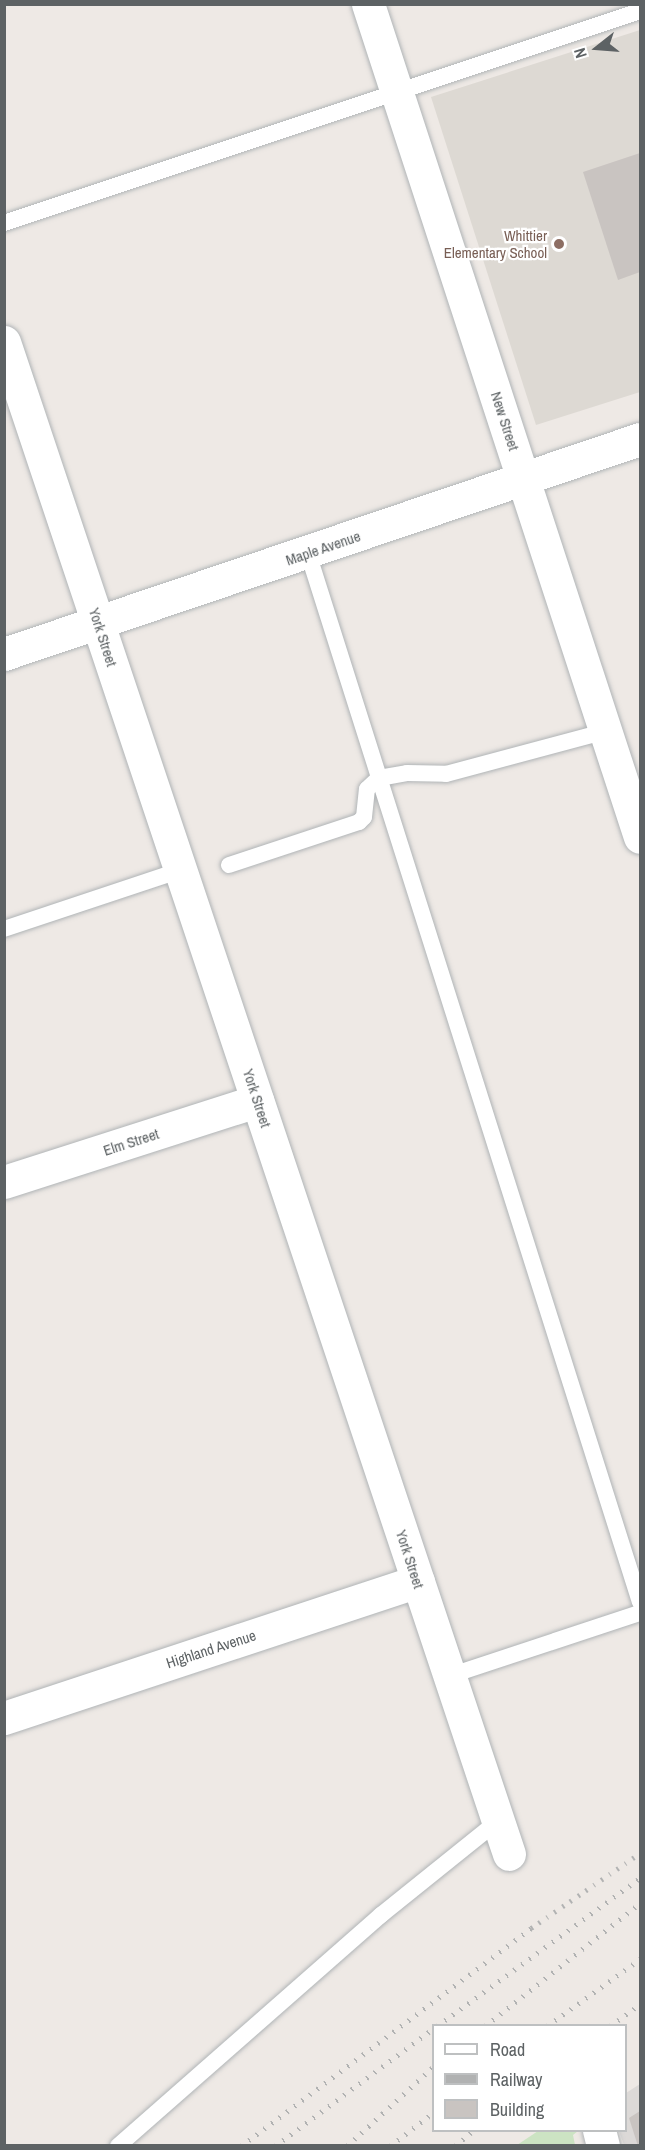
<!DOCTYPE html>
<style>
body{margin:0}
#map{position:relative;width:645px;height:2150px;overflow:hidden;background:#eee9e5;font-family:"Archivo Narrow",sans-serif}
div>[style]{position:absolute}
.industrial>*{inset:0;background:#dcd9d7}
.education>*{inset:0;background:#ddd9d3}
.green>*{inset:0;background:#cce3c3}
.building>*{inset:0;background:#c9c4c1}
.roads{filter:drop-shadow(0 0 2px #b0b4b6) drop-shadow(0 0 2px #b0b4b6)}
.lane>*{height:16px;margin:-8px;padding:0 8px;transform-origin:8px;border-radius:8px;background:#fff}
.street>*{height:33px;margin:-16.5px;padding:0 16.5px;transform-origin:16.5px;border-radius:16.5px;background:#fff}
.rail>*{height:4.5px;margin-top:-2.25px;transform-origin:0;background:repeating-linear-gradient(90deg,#b1b2b2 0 1.5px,transparent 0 9.5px)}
.dots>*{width:16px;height:16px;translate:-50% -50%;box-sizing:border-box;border:3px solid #fff;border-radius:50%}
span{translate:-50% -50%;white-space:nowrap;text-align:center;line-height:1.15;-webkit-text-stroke:4.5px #fff;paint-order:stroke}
.education-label{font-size:15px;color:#785e54}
.right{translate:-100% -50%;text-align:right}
.street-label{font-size:15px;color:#5d6264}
.frame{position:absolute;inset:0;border:6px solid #5d6264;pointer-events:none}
.legend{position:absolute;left:432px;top:2024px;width:195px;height:108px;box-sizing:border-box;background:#fff;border:2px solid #bec0c1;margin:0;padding:8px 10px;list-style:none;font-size:18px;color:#5d6264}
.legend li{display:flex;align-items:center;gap:12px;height:30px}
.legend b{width:30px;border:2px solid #bec0c1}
.north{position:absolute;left:567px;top:18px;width:60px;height:60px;-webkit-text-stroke:4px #fff;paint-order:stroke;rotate:253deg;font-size:16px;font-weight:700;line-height:24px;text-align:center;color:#5d6264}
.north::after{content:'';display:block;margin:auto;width:21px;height:27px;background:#5d6264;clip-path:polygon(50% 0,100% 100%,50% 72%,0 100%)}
</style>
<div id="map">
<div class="industrial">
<i style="clip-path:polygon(640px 2084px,640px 2145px,624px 2145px,619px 2131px,626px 2130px,626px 2093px)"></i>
</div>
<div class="education">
<i style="clip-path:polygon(640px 30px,640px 392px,536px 425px,431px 97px)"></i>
</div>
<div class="green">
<i style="clip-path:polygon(538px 2131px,578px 2131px,573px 2135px,575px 2145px,517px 2145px)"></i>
</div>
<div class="building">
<i style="clip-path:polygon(640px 153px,640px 272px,618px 280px,583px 172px)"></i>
<i style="clip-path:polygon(640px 2111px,640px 2146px,638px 2146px,629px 2118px)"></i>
</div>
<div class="roads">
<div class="lane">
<i style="left:4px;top:223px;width:670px;rotate:-18.43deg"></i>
<i style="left:308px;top:553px;width:1100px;rotate:72.44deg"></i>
<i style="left:229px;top:865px;width:137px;rotate:-18.3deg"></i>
<i style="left:359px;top:822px;width:7px;rotate:-45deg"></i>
<i style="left:364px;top:817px;width:28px;rotate:-84deg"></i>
<i style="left:367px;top:789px;width:16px;rotate:-43deg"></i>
<i style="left:379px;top:778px;width:28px;rotate:-10deg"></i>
<i style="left:407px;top:773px;width:39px;rotate:1deg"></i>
<i style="left:446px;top:774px;width:166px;rotate:-15deg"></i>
<i style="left:4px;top:929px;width:187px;rotate:-18.4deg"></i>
<i style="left:449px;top:1676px;width:201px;rotate:-18.3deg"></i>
<i style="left:118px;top:2146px;width:350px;rotate:-41.3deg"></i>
<i style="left:381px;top:1915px;width:150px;rotate:-38.8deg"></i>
</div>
<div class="street">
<i style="left:368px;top:4px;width:876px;rotate:71.92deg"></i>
<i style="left:4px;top:342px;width:1594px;rotate:71.53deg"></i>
<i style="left:4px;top:654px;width:671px;rotate:-18.68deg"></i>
<i style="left:4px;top:1182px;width:266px;rotate:-17.8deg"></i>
<i style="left:4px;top:1718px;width:436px;rotate:-18.3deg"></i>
<i style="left:599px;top:2130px;width:16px;rotate:76deg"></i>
</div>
</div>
<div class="rail">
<i style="left:437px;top:2026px;width:251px;rotate:-36.1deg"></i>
<i style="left:485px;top:2026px;width:198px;rotate:-38.4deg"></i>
<i style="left:547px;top:2026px;width:115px;rotate:-35.8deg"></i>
<i style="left:610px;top:2026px;width:37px;rotate:-36deg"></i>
<i style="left:241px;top:2146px;width:363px;rotate:-36.9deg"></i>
<i style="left:531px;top:1928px;width:132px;rotate:-34.5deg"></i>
<i style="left:275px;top:2146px;width:198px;rotate:-36.6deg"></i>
<i style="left:347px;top:2146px;width:118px;rotate:-42.6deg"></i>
<i style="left:390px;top:2146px;width:56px;rotate:-37.7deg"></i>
<i style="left:455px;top:2146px;width:25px;rotate:-40deg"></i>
</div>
<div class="dots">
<i style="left:559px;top:244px;background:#8d6e63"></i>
</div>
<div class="education-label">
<span class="right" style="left:547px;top:244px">Whittier<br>Elementary School</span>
</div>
<div class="street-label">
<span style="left:505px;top:421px;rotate:72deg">New Street</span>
<span style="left:323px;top:548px;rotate:-19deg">Maple Avenue</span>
<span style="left:103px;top:637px;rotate:72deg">York Street</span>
<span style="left:257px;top:1098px;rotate:72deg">York Street</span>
<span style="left:131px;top:1142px;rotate:-18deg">Elm Street</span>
<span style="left:410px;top:1559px;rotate:72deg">York Street</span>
<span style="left:211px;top:1649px;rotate:-18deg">Highland Avenue</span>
</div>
<div class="frame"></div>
<ul class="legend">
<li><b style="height:8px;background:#fff"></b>Road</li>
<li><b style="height:8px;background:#b1b2b2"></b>Railway</li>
<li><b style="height:16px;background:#c9c4c1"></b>Building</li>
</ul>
<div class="north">N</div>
</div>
